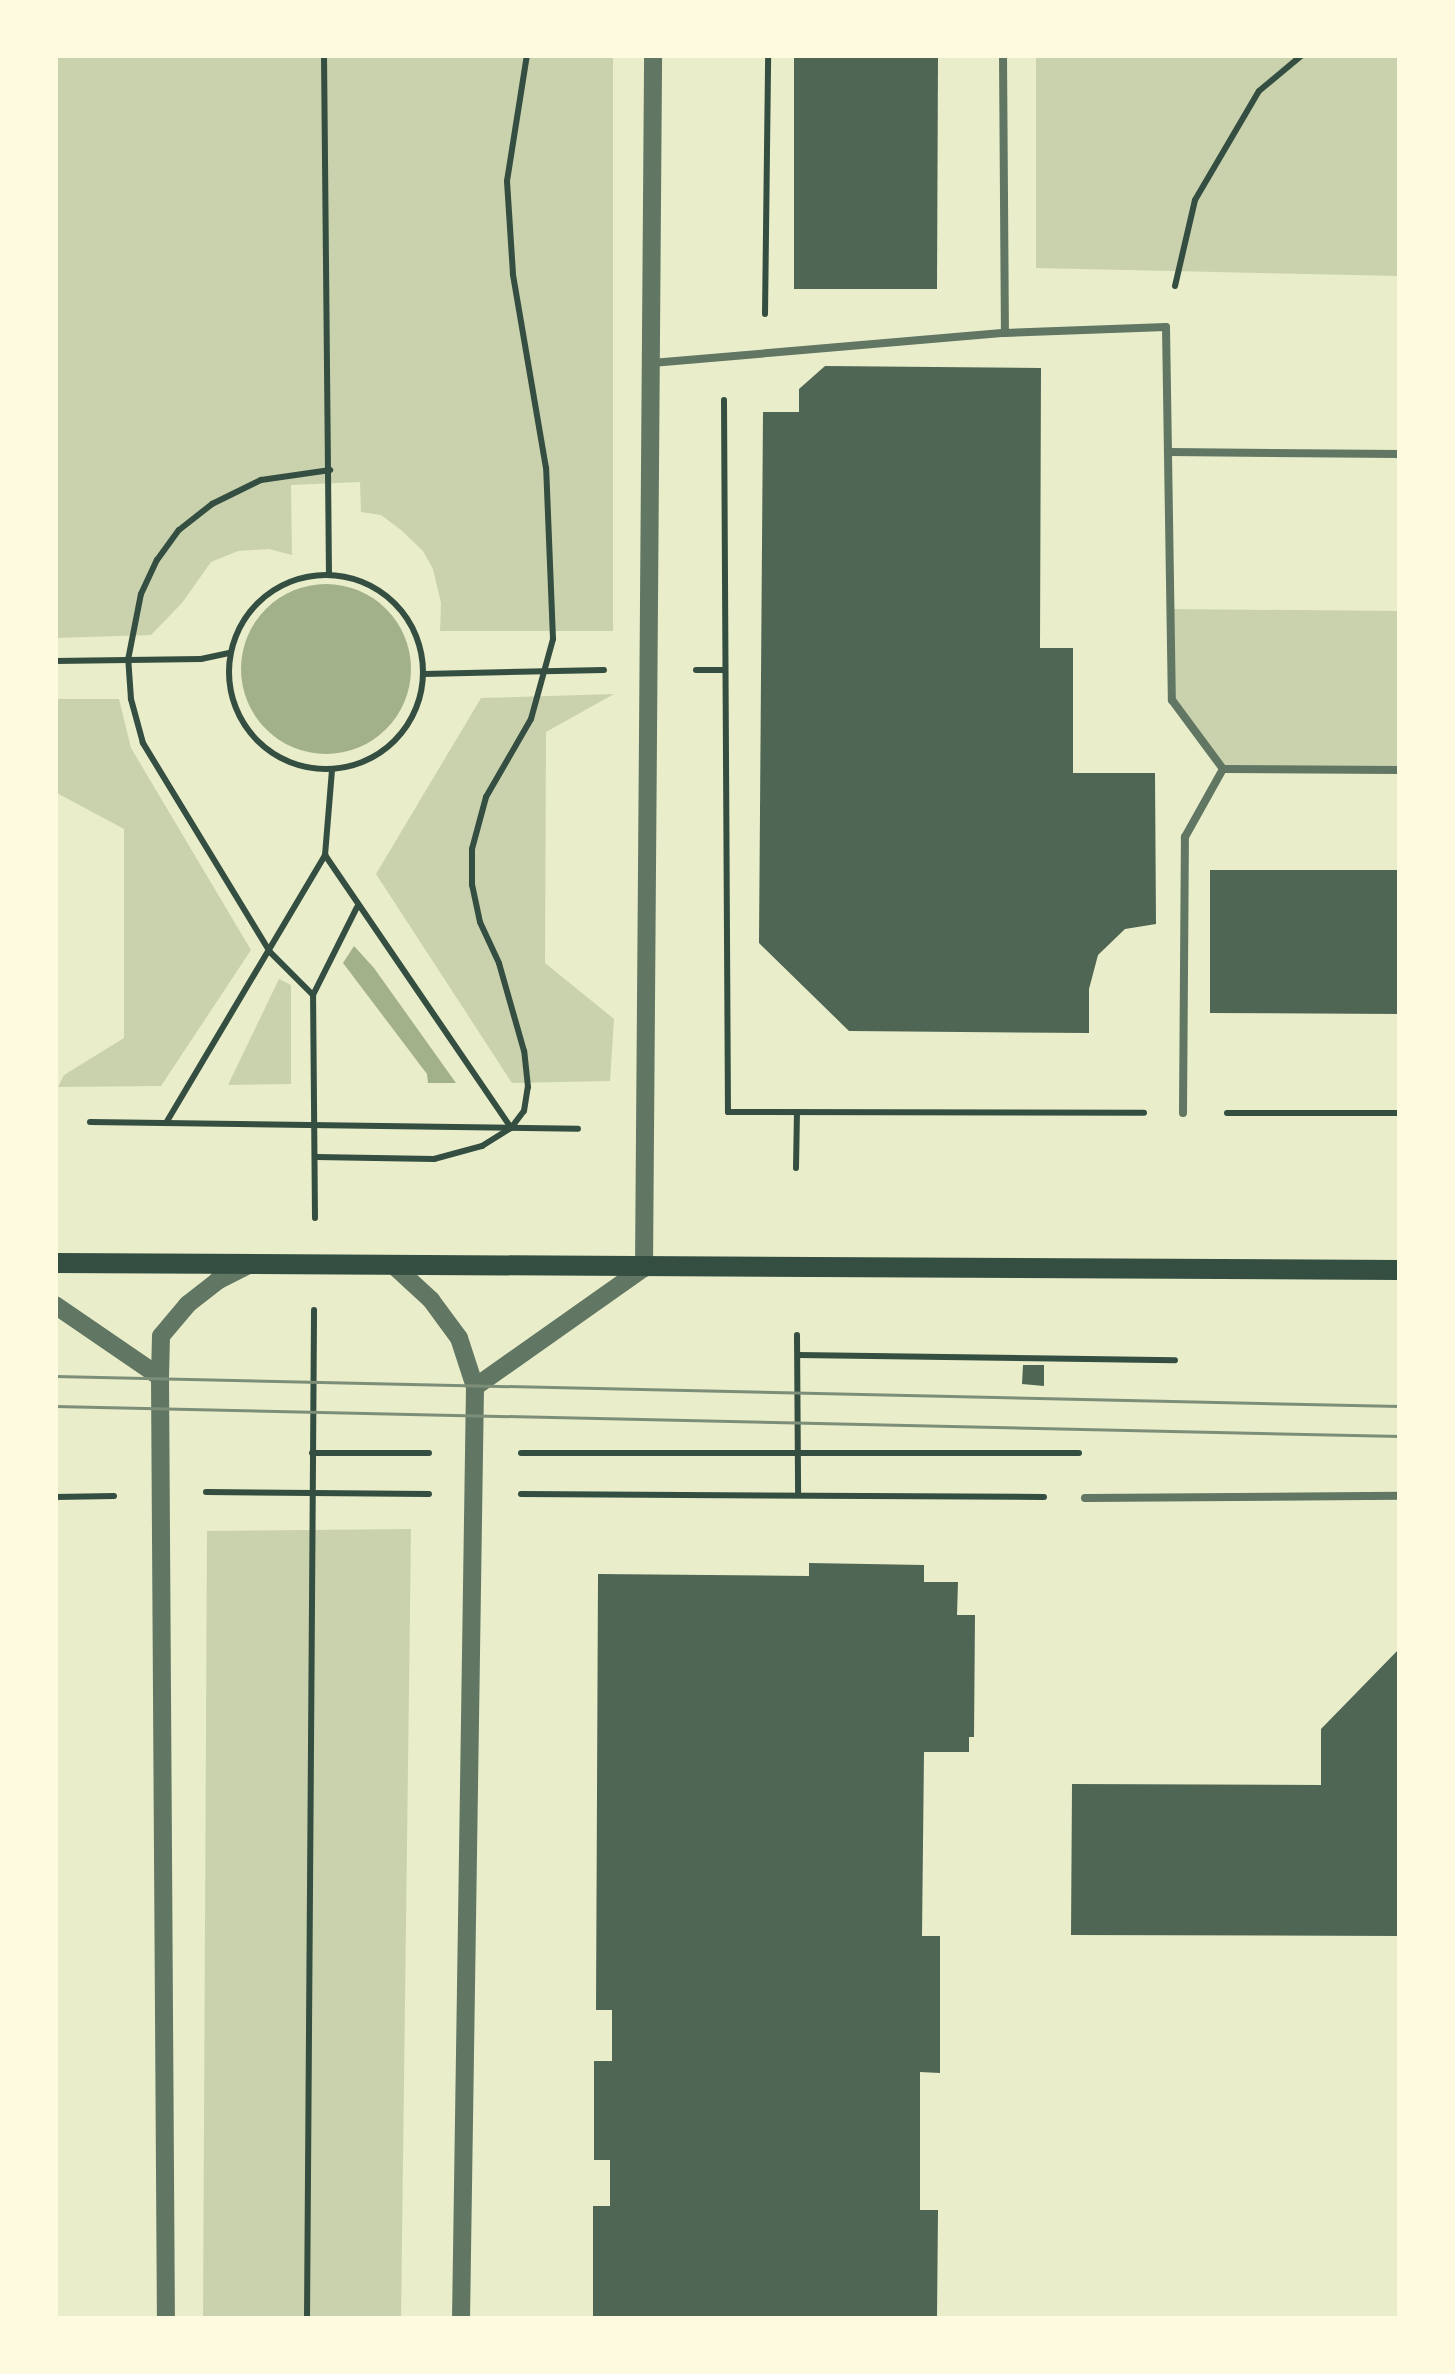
<!DOCTYPE html>
<style>
body{margin:0}
#map{position:relative;width:1455px;height:2374px;overflow:hidden;background:#e9edc9;font-family:"Roboto Condensed",sans-serif}
div>[style]{position:absolute}
.green>*{inset:0;background:#cad2ad}
.water>*{inset:0;background:#a3b18a}
.round{border-radius:50%}
.building>*{inset:0;background:#4f6655}
.path>*{height:6px;margin:-3px;padding:0 3px;transform-origin:3px;border-radius:3px;background:#344e41}
.path>.ring{margin:-3px;padding:0;box-sizing:content-box;background:none;border:6px solid #344e41;border-radius:50%}
.service>*{height:8px;margin:-4px;padding:0 4px;transform-origin:4px;border-radius:4px;background:#617663}
.tertiary>*{height:18px;margin:-9px;padding:0 9px;transform-origin:9px;border-radius:9px;background:#617663}
.secondary>*{height:20px;margin:-10px;padding:0 10px;transform-origin:10px;border-radius:10px;background:#344e41}
.tram>*{height:2.5px;margin:-1.25px;padding:0 1.25px;transform-origin:1.25px;border-radius:1.25px;background:#7c8e77}
span{translate:-50% -50%;white-space:nowrap;text-align:center;line-height:1.15;-webkit-text-stroke:8px #fefae0;paint-order:stroke}
.frame{position:absolute;inset:0;border:58px solid #fefae0;pointer-events:none}
</style>
<div id="map">
<div class="green">
<i style="clip-path:polygon(55px 55px,613px 55px,613px 631px,440px 631px,441px 603px,433px 569px,423px 551px,401px 530px,381px 515px,361px 512px,360px 482px,291px 485px,292px 555px,269px 549px,238px 551px,211px 562px,182px 603px,151px 635px,55px 638px)"></i>
<i style="clip-path:polygon(1036px 55px,1400px 55px,1400px 276px,1036px 268px)"></i>
<i style="clip-path:polygon(1170px 609px,1400px 611px,1400px 770px,1223px 769px,1172px 700px)"></i>
<i style="clip-path:polygon(614px 694px,546px 732px,545px 963px,614px 1019px,610px 1081px,512px 1083px,376px 874px,481px 698px)"></i>
<i style="clip-path:polygon(55px 699px,119px 699px,131px 748px,251px 950px,161px 1086px,58px 1087px,64px 1075px,124px 1038px,124px 829px,55px 792px)"></i>
<i style="clip-path:polygon(279px 979px,291px 985px,291px 1084px,228px 1085px)"></i>
<i style="clip-path:polygon(411px 1529px,401px 2319px,203px 2319px,207px 1531px)"></i>
</div>
<div class="water">
<i class="round" style="left:241px;top:584px;width:170px;height:170px"></i>
<i style="clip-path:polygon(354px 946px,374px 968px,456px 1083px,428px 1083px,427px 1074px,343px 963px)"></i>
</div>
<div class="building">
<i style="clip-path:polygon(794px 55px,938px 55px,937px 289px,794px 289px)"></i>
<i style="clip-path:polygon(825px 366px,1041px 368px,1040px 648px,1073px 648px,1073px 773px,1155px 773px,1156px 924px,1125px 929px,1098px 955px,1089px 989px,1089px 1033px,849px 1031px,759px 943px,763px 412px,799px 412px,799px 389px)"></i>
<i style="clip-path:polygon(1210px 870px,1400px 870px,1400px 1014px,1210px 1013px)"></i>
<i style="clip-path:polygon(1023px 1365px,1044px 1365px,1044px 1386px,1022px 1384px)"></i>
<i style="clip-path:polygon(809px 1563px,924px 1565px,924px 1582px,958px 1582px,957px 1615px,975px 1615px,974px 1737px,969px 1737px,969px 1752px,924px 1752px,922px 1936px,940px 1936px,940px 2073px,920px 2072px,920px 2210px,938px 2210px,937px 2319px,593px 2319px,593px 2206px,610px 2206px,610px 2160px,594px 2160px,594px 2061px,612px 2061px,612px 2010px,596px 2010px,598px 1574px,809px 1576px)"></i>
<i style="clip-path:polygon(1400px 1648px,1400px 1936px,1071px 1935px,1072px 1784px,1321px 1785px,1321px 1729px)"></i>
</div>
<div class="path">
<i style="left:324px;top:55px;width:519px;rotate:89.45deg"></i>
<i style="left:1175px;top:286px;width:88px;rotate:-76.9deg"></i>
<i style="left:1195px;top:200px;width:126px;rotate:-59.6deg"></i>
<i style="left:1259px;top:91px;width:56px;rotate:-39.9deg"></i>
<i style="left:765px;top:314px;width:259px;rotate:-89.3deg"></i>
<i style="left:724px;top:400px;width:712px;rotate:89.68deg"></i>
<i style="left:728px;top:1112px;width:416px;rotate:0.1deg"></i>
<i class="ring" style="left:229px;top:575px;width:188px;height:188px"></i>
<i style="left:55px;top:661px;width:146px;rotate:-0.8deg"></i>
<i style="left:201px;top:659px;width:30px;rotate:-12deg"></i>
<i style="left:696px;top:670px;width:29px"></i>
<i style="left:424px;top:674px;width:180px;rotate:-1.3deg"></i>
<i style="left:332px;top:770px;width:85px;rotate:94.7deg"></i>
<i style="left:325px;top:855px;width:330px;rotate:55.7deg"></i>
<i style="left:313px;top:995px;width:98px;rotate:-63.4deg"></i>
<i style="left:1227px;top:1113px;width:173px"></i>
<i style="left:90px;top:1122px;width:488px;rotate:0.8deg"></i>
<i style="left:166px;top:1123px;width:312px;rotate:-59.3deg"></i>
<i style="left:316px;top:1157px;width:118px;rotate:1deg"></i>
<i style="left:434px;top:1159px;width:50px;rotate:-15.2deg"></i>
<i style="left:482px;top:1146px;width:34px;rotate:-32deg"></i>
<i style="left:511px;top:1128px;width:21px;rotate:-53deg"></i>
<i style="left:524px;top:1111px;width:24px;rotate:-81deg"></i>
<i style="left:528px;top:1087px;width:36px;rotate:-96deg"></i>
<i style="left:524px;top:1051px;width:91px;rotate:-105.9deg"></i>
<i style="left:499px;top:963px;width:45px;rotate:-114.9deg"></i>
<i style="left:480px;top:922px;width:38px;rotate:-102deg"></i>
<i style="left:472px;top:885px;width:36px;rotate:-90deg"></i>
<i style="left:472px;top:849px;width:54px;rotate:-74.9deg"></i>
<i style="left:486px;top:797px;width:90px;rotate:-60deg"></i>
<i style="left:531px;top:719px;width:83px;rotate:-74.6deg"></i>
<i style="left:553px;top:639px;width:171px;rotate:-92.3deg"></i>
<i style="left:546px;top:468px;width:197px;rotate:-99.7deg"></i>
<i style="left:513px;top:274px;width:93px;rotate:-93.7deg"></i>
<i style="left:507px;top:181px;width:128px;rotate:-81deg"></i>
<i style="left:796px;top:1168px;width:56px;rotate:-89deg"></i>
<i style="left:315px;top:1218px;width:223px;rotate:-90.5deg"></i>
<i style="left:313px;top:995px;width:61px;rotate:-135deg"></i>
<i style="left:270px;top:952px;width:245px;rotate:-121.3deg"></i>
<i style="left:143px;top:743px;width:46px;rotate:-105.3deg"></i>
<i style="left:131px;top:699px;width:39px;rotate:-94deg"></i>
<i style="left:128px;top:660px;width:67px;rotate:-78.9deg"></i>
<i style="left:141px;top:594px;width:38px;rotate:-65deg"></i>
<i style="left:157px;top:560px;width:37px;rotate:-54deg"></i>
<i style="left:179px;top:530px;width:42px;rotate:-38.2deg"></i>
<i style="left:212px;top:504px;width:55px;rotate:-26.1deg"></i>
<i style="left:261px;top:480px;width:70px;rotate:-8.2deg"></i>
<i style="left:797px;top:1335px;width:160px;rotate:89.6deg"></i>
<i style="left:798px;top:1355px;width:377px;rotate:0.8deg"></i>
<i style="left:312px;top:1453px;width:117px"></i>
<i style="left:521px;top:1453px;width:558px"></i>
<i style="left:206px;top:1492px;width:223px;rotate:0.5deg"></i>
<i style="left:521px;top:1494px;width:523px;rotate:0.33deg"></i>
<i style="left:55px;top:1497px;width:59px;rotate:-1deg"></i>
<i style="left:307px;top:2319px;width:1009px;rotate:-89.6deg"></i>
</div>
<div class="service">
<i style="left:1003px;top:55px;width:278px;rotate:89.6deg"></i>
<i style="left:1005px;top:333px;width:161px;rotate:-2.1deg"></i>
<i style="left:1166px;top:327px;width:373px;rotate:89.1deg"></i>
<i style="left:1172px;top:700px;width:86px;rotate:53.5deg"></i>
<i style="left:1223px;top:769px;width:177px;rotate:0.3deg"></i>
<i style="left:652px;top:363px;width:354px;rotate:-4.9deg"></i>
<i style="left:1168px;top:452px;width:232px;rotate:0.5deg"></i>
<i style="left:1183px;top:1113px;width:276px;rotate:-89.6deg"></i>
<i style="left:1185px;top:837px;width:78px;rotate:-60.8deg"></i>
<i style="left:1085px;top:1498px;width:315px;rotate:-0.4deg"></i>
</div>
<div class="tertiary">
<i style="left:393px;top:1265px;width:52px;rotate:42.6deg"></i>
<i style="left:431px;top:1300px;width:47px;rotate:53.6deg"></i>
<i style="left:459px;top:1338px;width:52px;rotate:71.9deg"></i>
<i style="left:475px;top:1387px;width:932px;rotate:90.86deg"></i>
<i style="left:55px;top:1305px;width:127px;rotate:34.4deg"></i>
<i style="left:160px;top:1377px;width:942px;rotate:89.64deg"></i>
<i style="left:160px;top:1377px;width:41px;rotate:-88.6deg"></i>
<i style="left:161px;top:1336px;width:42px;rotate:-49.8deg"></i>
<i style="left:188px;top:1304px;width:37px;rotate:-38deg"></i>
<i style="left:217px;top:1281px;width:36px;rotate:-27deg"></i>
<i style="left:475px;top:1387px;width:207px;rotate:-35.2deg"></i>
<i style="left:644px;top:1268px;width:1213px;rotate:-89.57deg"></i>
</div>
<div class="secondary">
<i style="left:55px;top:1263px;width:1345px;rotate:0.3deg"></i>
</div>
<div class="tram">
<i style="left:55px;top:1376px;width:1345px;rotate:1.28deg"></i>
<i style="left:55px;top:1406px;width:1345px;rotate:1.28deg"></i>
</div>
<div class="frame"></div>
</div>
